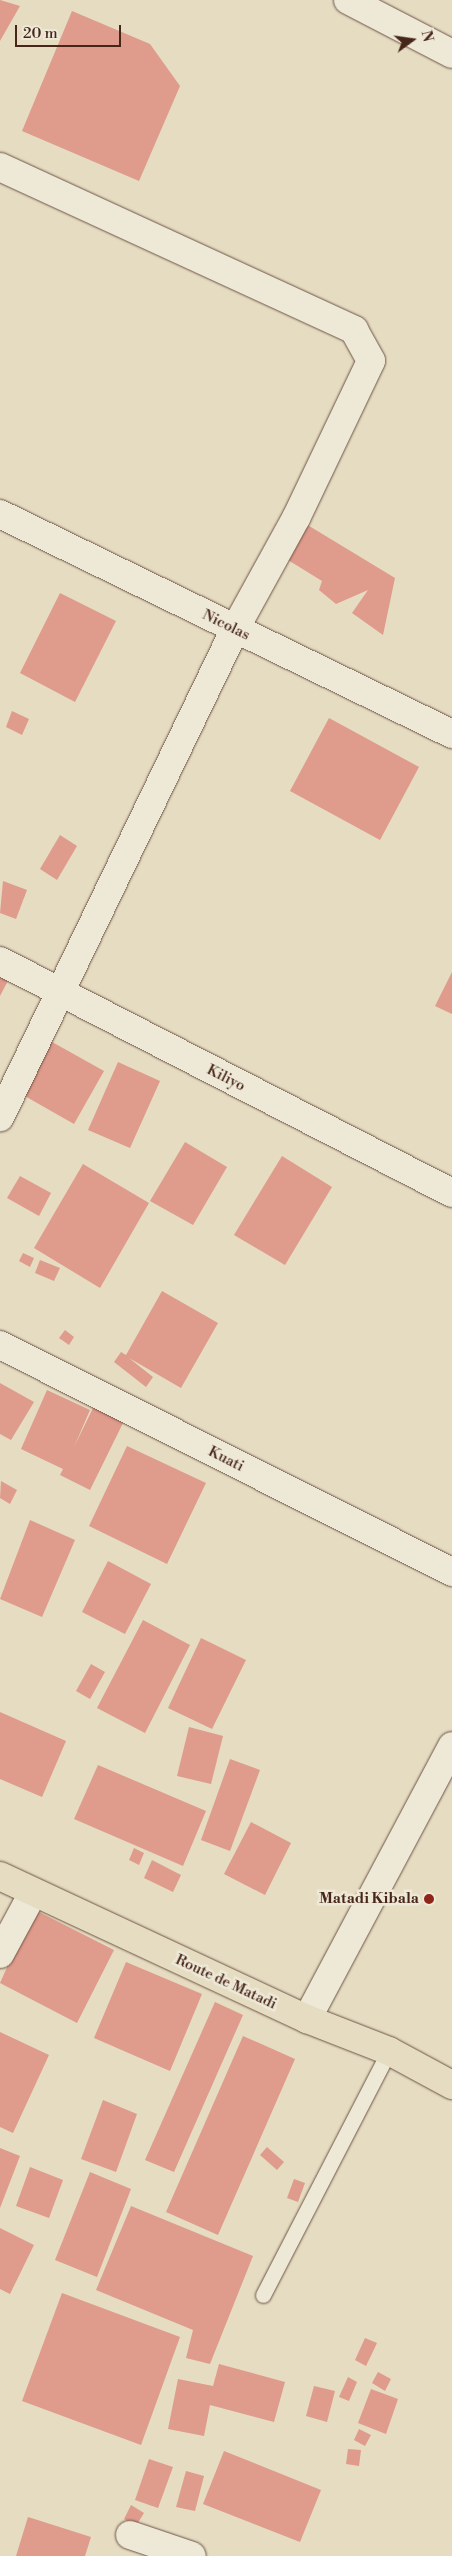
<!DOCTYPE html>
<style>
body{margin:0}
#map{position:relative;width:452px;height:2556px;overflow:hidden;background:#e5dcc2;font-family:"Libre Bodoni",serif}
div>[style]{position:absolute}
.building>*{inset:0;background:#df9b8b}
.roads{filter:drop-shadow(0 0 1px #6e5444) drop-shadow(0 0 1px #6e5444)}
.service>*{height:15px;margin:-7.5px;padding:0 7.5px;transform-origin:7.5px;border-radius:7.5px;background:#eee8d7}
.minor>*{height:28px;margin:-14px;padding:0 14px;transform-origin:14px;border-radius:14px;background:#eee8d7}
.trunk>*{height:28px;margin:-14px;padding:0 14px;transform-origin:14px;border-radius:14px;background:#e5dcc2}
.dots>*{width:14px;height:14px;translate:-50% -50%;box-sizing:border-box;border:2px solid #eee8d7;border-radius:50%}
span{translate:-50% -50%;white-space:nowrap;text-align:center;line-height:1.15;-webkit-text-stroke:5px #eee8d7;paint-order:stroke}
.street-label{font-size:15px;color:#47261a}
.poi-label{font-size:15px;color:#47261a;font-weight:700}
.right{translate:-100% -50%;text-align:right}
.north{position:absolute;left:387px;top:15px;width:50px;height:50px;-webkit-text-stroke:4px #eee8d7;paint-order:stroke;rotate:76deg;font-size:14px;font-weight:700;line-height:20px;text-align:center;color:#47261a}
.north::after{content:'';display:block;margin:auto;width:18px;height:22px;background:#47261a;clip-path:polygon(50% 0,100% 100%,50% 72%,0 100%)}
.scale{position:absolute;left:15px;top:25px;width:106px;height:22px;box-sizing:border-box;border:2px solid #47261a;border-top:0;padding-left:6px;font-size:15px;line-height:18px;white-space:nowrap;color:#47261a;-webkit-text-stroke:4px #eee8d7;paint-order:stroke}
</style>
<div id="map">
<div class="building">
<i style="clip-path:polygon(0 0,20px 6px,0 41px)"></i>
<i style="clip-path:polygon(72px 11px,150px 44px,180px 86px,139px 181px,22px 131px)"></i>
<i style="clip-path:polygon(296px 518px,395px 578px,383px 635px,352px 613px,368px 590px,336px 604px,319px 590px,322px 581px,275px 552px)"></i>
<i style="clip-path:polygon(60px 593px,116px 621px,75px 702px,20px 673px)"></i>
<i style="clip-path:polygon(12px 711px,29px 719px,22px 735px,6px 727px)"></i>
<i style="clip-path:polygon(329px 718px,419px 767px,380px 840px,290px 791px)"></i>
<i style="clip-path:polygon(60px 835px,77px 846px,57px 880px,40px 869px)"></i>
<i style="clip-path:polygon(3px 881px,27px 890px,16px 919px,0 913px)"></i>
<i style="clip-path:polygon(0 966px,12px 973px,0 996px)"></i>
<i style="clip-path:polygon(452px 972px,452px 1014px,435px 1006px)"></i>
<i style="clip-path:polygon(45px 1038px,104px 1071px,74px 1124px,16px 1091px)"></i>
<i style="clip-path:polygon(118px 1062px,160px 1081px,130px 1148px,88px 1130px)"></i>
<i style="clip-path:polygon(185px 1142px,227px 1167px,193px 1225px,150px 1201px)"></i>
<i style="clip-path:polygon(282px 1156px,332px 1187px,285px 1265px,234px 1235px)"></i>
<i style="clip-path:polygon(83px 1164px,149px 1203px,100px 1288px,34px 1248px)"></i>
<i style="clip-path:polygon(20px 1176px,51px 1193px,39px 1216px,7px 1198px)"></i>
<i style="clip-path:polygon(23px 1253px,34px 1258px,30px 1267px,19px 1261px)"></i>
<i style="clip-path:polygon(40px 1260px,60px 1268px,54px 1281px,35px 1273px)"></i>
<i style="clip-path:polygon(162px 1291px,218px 1323px,181px 1388px,129px 1358px,153px 1377px,146px 1387px,114px 1362px,121px 1352px,126px 1355px)"></i>
<i style="clip-path:polygon(65px 1330px,74px 1337px,69px 1345px,59px 1338px)"></i>
<i style="clip-path:polygon(0 1383px,34px 1402px,11px 1440px,0 1434px)"></i>
<i style="clip-path:polygon(47px 1390px,90px 1410px,74px 1447px,95px 1404px,125px 1419px,90px 1490px,60px 1475px,63px 1469px,21px 1449px)"></i>
<i style="clip-path:polygon(127px 1446px,206px 1483px,167px 1564px,89px 1526px)"></i>
<i style="clip-path:polygon(1px 1481px,17px 1490px,10px 1504px,0 1498px)"></i>
<i style="clip-path:polygon(30px 1520px,75px 1540px,42px 1617px,0 1599px)"></i>
<i style="clip-path:polygon(108px 1561px,151px 1584px,125px 1634px,82px 1612px)"></i>
<i style="clip-path:polygon(143px 1620px,190px 1645px,145px 1733px,97px 1708px)"></i>
<i style="clip-path:polygon(201px 1638px,246px 1660px,212px 1729px,168px 1708px)"></i>
<i style="clip-path:polygon(91px 1664px,105px 1672px,90px 1699px,76px 1691px)"></i>
<i style="clip-path:polygon(0 1712px,66px 1741px,42px 1797px,0 1779px)"></i>
<i style="clip-path:polygon(189px 1727px,223px 1736px,211px 1784px,177px 1776px)"></i>
<i style="clip-path:polygon(230px 1759px,260px 1770px,230px 1851px,201px 1840px)"></i>
<i style="clip-path:polygon(98px 1765px,206px 1811px,183px 1866px,74px 1819px)"></i>
<i style="clip-path:polygon(251px 1822px,291px 1843px,265px 1895px,224px 1874px)"></i>
<i style="clip-path:polygon(134px 1848px,144px 1853px,139px 1865px,129px 1860px)"></i>
<i style="clip-path:polygon(152px 1860px,181px 1875px,173px 1892px,144px 1878px)"></i>
<i style="clip-path:polygon(33px 1909px,114px 1950px,77px 2023px,0 1983px)"></i>
<i style="clip-path:polygon(126px 1962px,202px 1994px,170px 2071px,94px 2038px)"></i>
<i style="clip-path:polygon(215px 2002px,243px 2015px,174px 2172px,145px 2160px)"></i>
<i style="clip-path:polygon(0 2032px,49px 2055px,13px 2133px,0 2127px)"></i>
<i style="clip-path:polygon(243px 2036px,295px 2059px,218px 2235px,166px 2212px)"></i>
<i style="clip-path:polygon(103px 2100px,137px 2114px,116px 2172px,81px 2159px)"></i>
<i style="clip-path:polygon(267px 2147px,284px 2162px,277px 2170px,260px 2155px)"></i>
<i style="clip-path:polygon(0 2148px,20px 2156px,0 2208px)"></i>
<i style="clip-path:polygon(30px 2167px,63px 2180px,49px 2218px,16px 2206px)"></i>
<i style="clip-path:polygon(90px 2172px,131px 2189px,97px 2277px,55px 2260px)"></i>
<i style="clip-path:polygon(294px 2179px,305px 2183px,298px 2202px,287px 2198px)"></i>
<i style="clip-path:polygon(131px 2206px,253px 2256px,210px 2364px,186px 2358px,193px 2330px,96px 2290px)"></i>
<i style="clip-path:polygon(0 2228px,34px 2245px,10px 2294px,0 2289px)"></i>
<i style="clip-path:polygon(62px 2293px,180px 2337px,141px 2445px,22px 2401px)"></i>
<i style="clip-path:polygon(365px 2338px,377px 2343px,366px 2366px,355px 2360px)"></i>
<i style="clip-path:polygon(219px 2364px,285px 2382px,274px 2422px,210px 2405px,204px 2436px,168px 2429px,178px 2379px,213px 2386px)"></i>
<i style="clip-path:polygon(378px 2372px,391px 2379px,385px 2391px,372px 2383px)"></i>
<i style="clip-path:polygon(348px 2377px,357px 2382px,349px 2401px,339px 2397px)"></i>
<i style="clip-path:polygon(314px 2386px,335px 2391px,327px 2422px,306px 2416px)"></i>
<i style="clip-path:polygon(371px 2389px,398px 2399px,386px 2434px,358px 2423px)"></i>
<i style="clip-path:polygon(359px 2429px,371px 2435px,365px 2446px,354px 2440px)"></i>
<i style="clip-path:polygon(348px 2449px,361px 2450px,359px 2466px,346px 2464px)"></i>
<i style="clip-path:polygon(224px 2451px,321px 2490px,300px 2542px,203px 2504px)"></i>
<i style="clip-path:polygon(149px 2459px,173px 2467px,158px 2508px,135px 2500px)"></i>
<i style="clip-path:polygon(186px 2471px,204px 2476px,195px 2511px,176px 2507px)"></i>
<i style="clip-path:polygon(131px 2505px,144px 2513px,136px 2526px,124px 2519px)"></i>
<i style="clip-path:polygon(28px 2517px,91px 2537px,85px 2556px,16px 2556px)"></i>
</div>
<div class="roads">
<div class="service">
<i style="left:263px;top:2295px;width:275px;rotate:-62.7deg"></i>
</div>
<div class="minor">
<i style="left:348px;top:0;width:117px;rotate:27.4deg"></i>
<i style="left:0;top:167px;width:390px;rotate:24.7deg"></i>
<i style="left:354px;top:330px;width:35px;rotate:61deg"></i>
<i style="left:371px;top:361px;width:174px;rotate:115.5deg"></i>
<i style="left:296px;top:518px;width:127px;rotate:118.8deg"></i>
<i style="left:235px;top:629px;width:542px;rotate:115.71deg"></i>
<i style="left:0;top:514px;width:503px;rotate:25.95deg"></i>
<i style="left:0;top:961px;width:508px;rotate:27.17deg"></i>
<i style="left:0;top:1345px;width:506px;rotate:26.67deg"></i>
<i style="left:0;top:1954px;width:69px;rotate:-61.6deg"></i>
<i style="left:307px;top:2019px;width:309px;rotate:-62deg"></i>
<i style="left:130px;top:2535px;width:65px;rotate:18.7deg"></i>
</div>
<div class="trunk">
<i style="left:0;top:1876px;width:339px;rotate:25deg"></i>
<i style="left:307px;top:2019px;width:88px;rotate:21.3deg"></i>
<i style="left:389px;top:2051px;width:72px;rotate:28.4deg"></i>
</div>
</div>
<div class="dots">
<i style="left:429px;top:1899px;background:#8f2418"></i>
</div>
<div class="street-label">
<span style="left:226px;top:625px;rotate:26deg">Nicolas</span>
<span style="left:226px;top:1078px;rotate:27deg">Kiliyo</span>
<span style="left:226px;top:1459px;rotate:27deg">Kuati</span>
<span style="left:226px;top:1982px;rotate:25deg">Route de Matadi</span>
</div>
<div class="poi-label">
<span class="right" style="left:419px;top:1899px">Matadi Kibala</span>
</div>
<div class="north">N</div>
<div class="scale">20 m</div>
</div>
